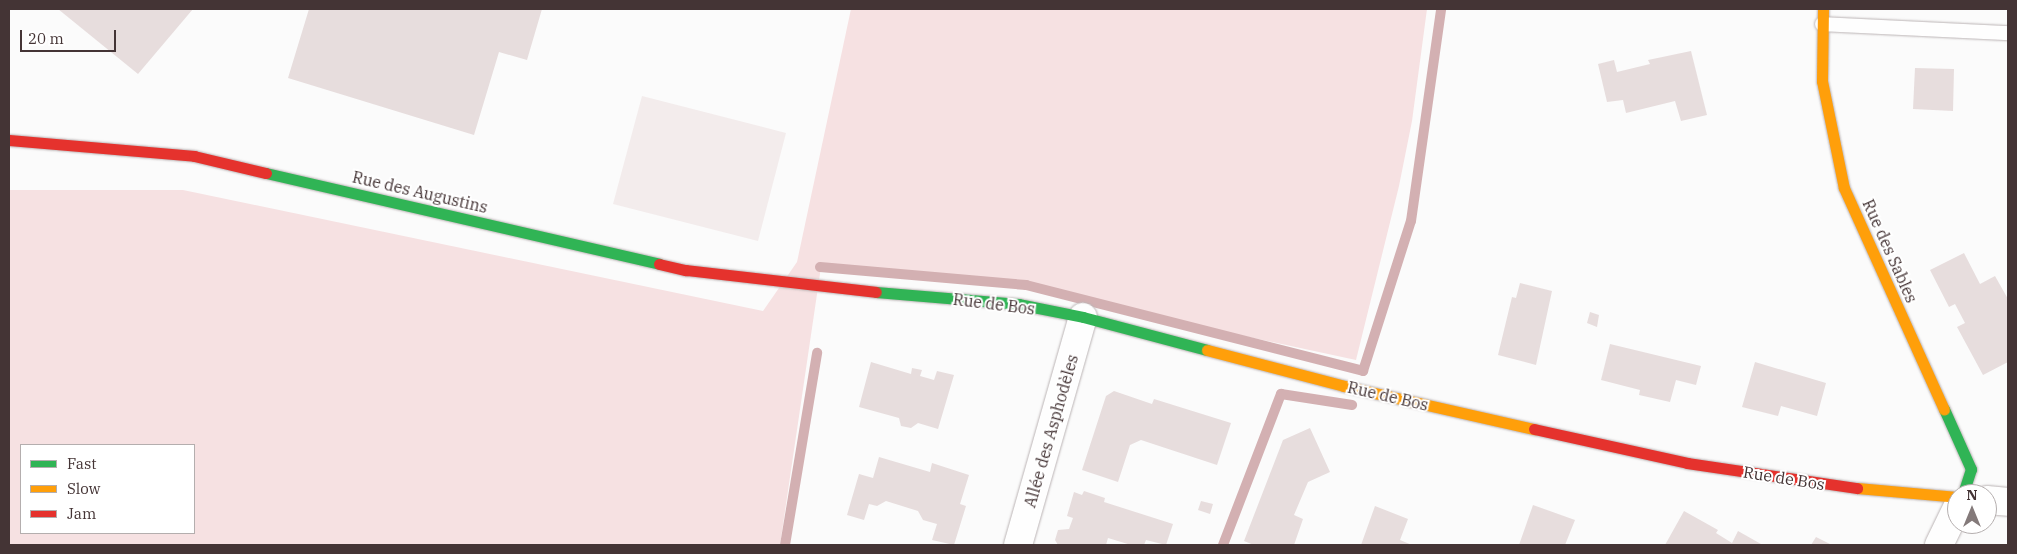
<!DOCTYPE html>
<meta charset="utf-8">
<style>
body{margin:0}
#map{position:relative;width:2017px;height:554px;overflow:hidden;background:#fbfbfb;font-family:"IBM Plex Serif",serif}
div>[style]{position:absolute}
.built>*{inset:0;background:#f3ecec}
.green>*{inset:0;background:#f6e1e2}
.stream>*{height:10px;margin:-5px;padding:0 5px;transform-origin:5px;border-radius:5px;background:#d3b0b2}
.building>*{inset:0;background:#e7dddd}
.roads{filter:drop-shadow(0 0 1px #bbb4b5) drop-shadow(0 0 1px #bbb4b5)}
.lane>*{height:14px;margin:-7px;padding:0 7px;transform-origin:7px;border-radius:7px;background:#fefefe}
.street>*{height:28px;margin:-14px;padding:0 14px;transform-origin:14px;border-radius:14px;background:#fefefe}
.fast>*{height:11px;margin:-5.5px;padding:0 5.5px;transform-origin:5.5px;border-radius:5.5px;background:#30b455}
.slow>*{height:11px;margin:-5.5px;padding:0 5.5px;transform-origin:5.5px;border-radius:5.5px;background:#ff9f0a}
.jam>*{height:11px;margin:-5.5px;padding:0 5.5px;transform-origin:5.5px;border-radius:5.5px;background:#e5322d}
span{translate:-50% -50%;white-space:nowrap;text-align:center;line-height:1.15;-webkit-text-stroke:4px #fff;paint-order:stroke}
.street-label{font-size:16px;color:#443435}
.frame{position:absolute;inset:0;border:10px solid #443435;pointer-events:none}
.legend{position:absolute;left:20px;top:444px;width:175px;height:90px;box-sizing:border-box;background:#fff;border:1px solid #b4aeae;margin:0;padding:6px 9px;list-style:none;font-size:15px;color:#443435}
.legend li{display:flex;align-items:center;gap:10px;height:25px}
.legend b{width:25px;border:1px solid #b4aeae}
.north{position:absolute;left:1947px;top:484px;width:50px;height:50px;box-sizing:border-box;background:#fff;border:1px solid #b4aeae;border-radius:50%;rotate:0deg;font-size:14px;font-weight:700;line-height:20px;text-align:center;color:#443435}
.north::after{content:'';display:block;margin:auto;width:18px;height:22px;background:#847a7a;clip-path:polygon(50% 0,100% 100%,50% 72%,0 100%)}
.scale{position:absolute;left:20px;top:30px;width:96px;height:22px;box-sizing:border-box;border:2px solid #443435;border-top:0;padding-left:6px;font-size:15px;line-height:18px;white-space:nowrap;color:#443435;-webkit-text-stroke:4px #fff;paint-order:stroke}
</style>
<div id="map">
<div class="built">
<i style="clip-path:polygon(642px 96px,786px 133px,758px 241px,613px 204px)"></i>
</div>
<div class="green">
<i style="clip-path:polygon(evenodd,851px 9px,1427px 9px,1412px 121px,1399px 186px,1356px 360px,1020px 288px,821px 267px,780px 545px,9px 545px,9px 190px,183px 190px,763px 311px,797px 262px,851px 9px,21px 445px,194px 445px,194px 533px,21px 533px,21px 445px)"></i>
</div>
<div class="stream">
<i style="left:820px;top:267px;width:207px;rotate:5deg"></i>
<i style="left:1026px;top:285px;width:348px;rotate:14.3deg"></i>
<i style="left:1363px;top:371px;width:157px;rotate:-72.3deg"></i>
<i style="left:1411px;top:221px;width:214px;rotate:-81.9deg"></i>
<i style="left:785px;top:545px;width:195px;rotate:-80.5deg"></i>
<i style="left:1223px;top:545px;width:162px;rotate:-69deg"></i>
<i style="left:1281px;top:394px;width:72px;rotate:8.8deg"></i>
</div>
<div class="building">
<i style="clip-path:polygon(58px 9px,193px 9px,138px 74px)"></i>
<i style="clip-path:polygon(309px 9px,542px 9px,527px 60px,499px 52px,474px 135px,288px 78px)"></i>
<i style="clip-path:polygon(1691px 51px,1707px 115px,1681px 121px,1675px 101px,1626px 113px,1623px 100px,1607px 102px,1598px 64px,1614px 60px,1617px 72px,1650px 64px,1648px 60px)"></i>
<i style="clip-path:polygon(1915px 68px,1954px 69px,1953px 111px,1913px 109px)"></i>
<i style="clip-path:polygon(1964px 253px,1980px 284px,1995px 276px,2008px 299px,2008px 362px,1983px 375px,1957px 327px,1965px 323px,1955px 304px,1949px 307px,1930px 270px)"></i>
<i style="clip-path:polygon(1520px 283px,1552px 291px,1536px 365px,1498px 355px,1512px 297px,1516px 298px)"></i>
<i style="clip-path:polygon(1590px 312px,1599px 315px,1597px 327px,1587px 323px)"></i>
<i style="clip-path:polygon(1610px 344px,1701px 366px,1696px 385px,1676px 380px,1670px 402px,1639px 395px,1640px 390px,1601px 380px)"></i>
<i style="clip-path:polygon(871px 362px,911px 374px,912px 368px,922px 370px,920px 376px,934px 380px,937px 371px,954px 375px,938px 429px,918px 423px,911px 428px,901px 426px,899px 418px,859px 407px)"></i>
<i style="clip-path:polygon(1755px 362px,1826px 383px,1817px 416px,1781px 406px,1778px 416px,1742px 407px)"></i>
<i style="clip-path:polygon(1114px 391px,1152px 404px,1154px 399px,1231px 423px,1217px 465px,1141px 440px,1130px 445px,1118px 482px,1082px 470px,1106px 396px)"></i>
<i style="clip-path:polygon(1310px 428px,1330px 472px,1308px 482px,1294px 515px,1303px 519px,1294px 545px,1254px 545px,1244px 541px,1283px 440px)"></i>
<i style="clip-path:polygon(879px 457px,930px 472px,932px 463px,969px 475px,960px 504px,966px 506px,954px 545px,932px 540px,937px 524px,923px 520px,918px 511px,886px 501px,877px 506px,869px 504px,864px 520px,847px 515px,859px 474px,873px 478px)"></i>
<i style="clip-path:polygon(1084px 491px,1105px 498px,1104px 502px,1173px 524px,1166px 545px,1146px 540px,1144px 545px,1131px 545px,1108px 538px,1106px 545px,1058px 545px,1055px 540px,1058px 530px,1069px 529px,1073px 518px,1067px 516px,1074px 492px,1082px 495px)"></i>
<i style="clip-path:polygon(1201px 501px,1213px 504px,1210px 514px,1198px 510px)"></i>
<i style="clip-path:polygon(1533px 505px,1575px 520px,1565px 545px,1519px 545px)"></i>
<i style="clip-path:polygon(1375px 506px,1408px 519px,1400px 540px,1412px 545px,1361px 545px)"></i>
<i style="clip-path:polygon(1684px 511px,1718px 530px,1716px 533px,1732px 543px,1738px 531px,1761px 544px,1665px 545px)"></i>
<i style="clip-path:polygon(1816px 537px,1832px 545px,1811px 545px)"></i>
</div>
<div class="roads">
<div class="lane">
<i style="left:1822px;top:24px;width:186px;rotate:2.8deg"></i>
</div>
<div class="street">
<i style="left:1987px;top:500px;width:21px;rotate:5deg"></i>
<i style="left:1018px;top:545px;width:237px;rotate:-74.1deg"></i>
<i style="left:1939px;top:545px;width:41px;rotate:-64.1deg"></i>
</div>
<div class="fast">
<i style="left:266px;top:173px;width:403px;rotate:13deg"></i>
<i style="left:876px;top:292px;width:143px;rotate:4.8deg"></i>
<i style="left:1018px;top:304px;width:66px;rotate:11.3deg"></i>
<i style="left:1083px;top:317px;width:128px;rotate:14.9deg"></i>
<i style="left:1944px;top:409px;width:66px;rotate:65.8deg"></i>
<i style="left:1971px;top:469px;width:26px;rotate:108deg"></i>
</div>
<div class="slow">
<i style="left:1823px;top:9px;width:72px;rotate:90.8deg"></i>
<i style="left:1822px;top:81px;width:109px;rotate:78.4deg"></i>
<i style="left:1844px;top:188px;width:243px;rotate:65.7deg"></i>
<i style="left:1207px;top:350px;width:142px;rotate:14.7deg"></i>
<i style="left:1344px;top:386px;width:195px;rotate:12.8deg"></i>
<i style="left:1857px;top:488px;width:100px;rotate:5.1deg"></i>
</div>
<div class="jam">
<i style="left:9px;top:140px;width:186px;rotate:4.9deg"></i>
<i style="left:194px;top:156px;width:74px;rotate:13.3deg"></i>
<i style="left:659px;top:264px;width:28px;rotate:13deg"></i>
<i style="left:686px;top:270px;width:191px;rotate:6.6deg"></i>
<i style="left:1534px;top:429px;width:157px;rotate:12.5deg"></i>
<i style="left:1687px;top:463px;width:172px;rotate:8.4deg"></i>
</div>
</div>
<div class="street-label">
<span style="left:420px;top:192px;rotate:13deg">Rue des Augustins</span>
<span style="left:1890px;top:251px;rotate:66deg">Rue des Sables</span>
<span style="left:994px;top:304px;rotate:7deg">Rue de Bos</span>
<span style="left:1388px;top:396px;rotate:13deg">Rue de Bos</span>
<span style="left:1051px;top:431px;rotate:-74deg">Allée des Asphodèles</span>
<span style="left:1784px;top:478px;rotate:9deg">Rue de Bos</span>
</div>
<div class="frame"></div>
<ul class="legend">
<li><b style="height:6px;background:#30b455"></b>Fast</li>
<li><b style="height:6px;background:#ff9f0a"></b>Slow</li>
<li><b style="height:6px;background:#e5322d"></b>Jam</li>
</ul>
<div class="north">N</div>
<div class="scale">20 m</div>
</div>
